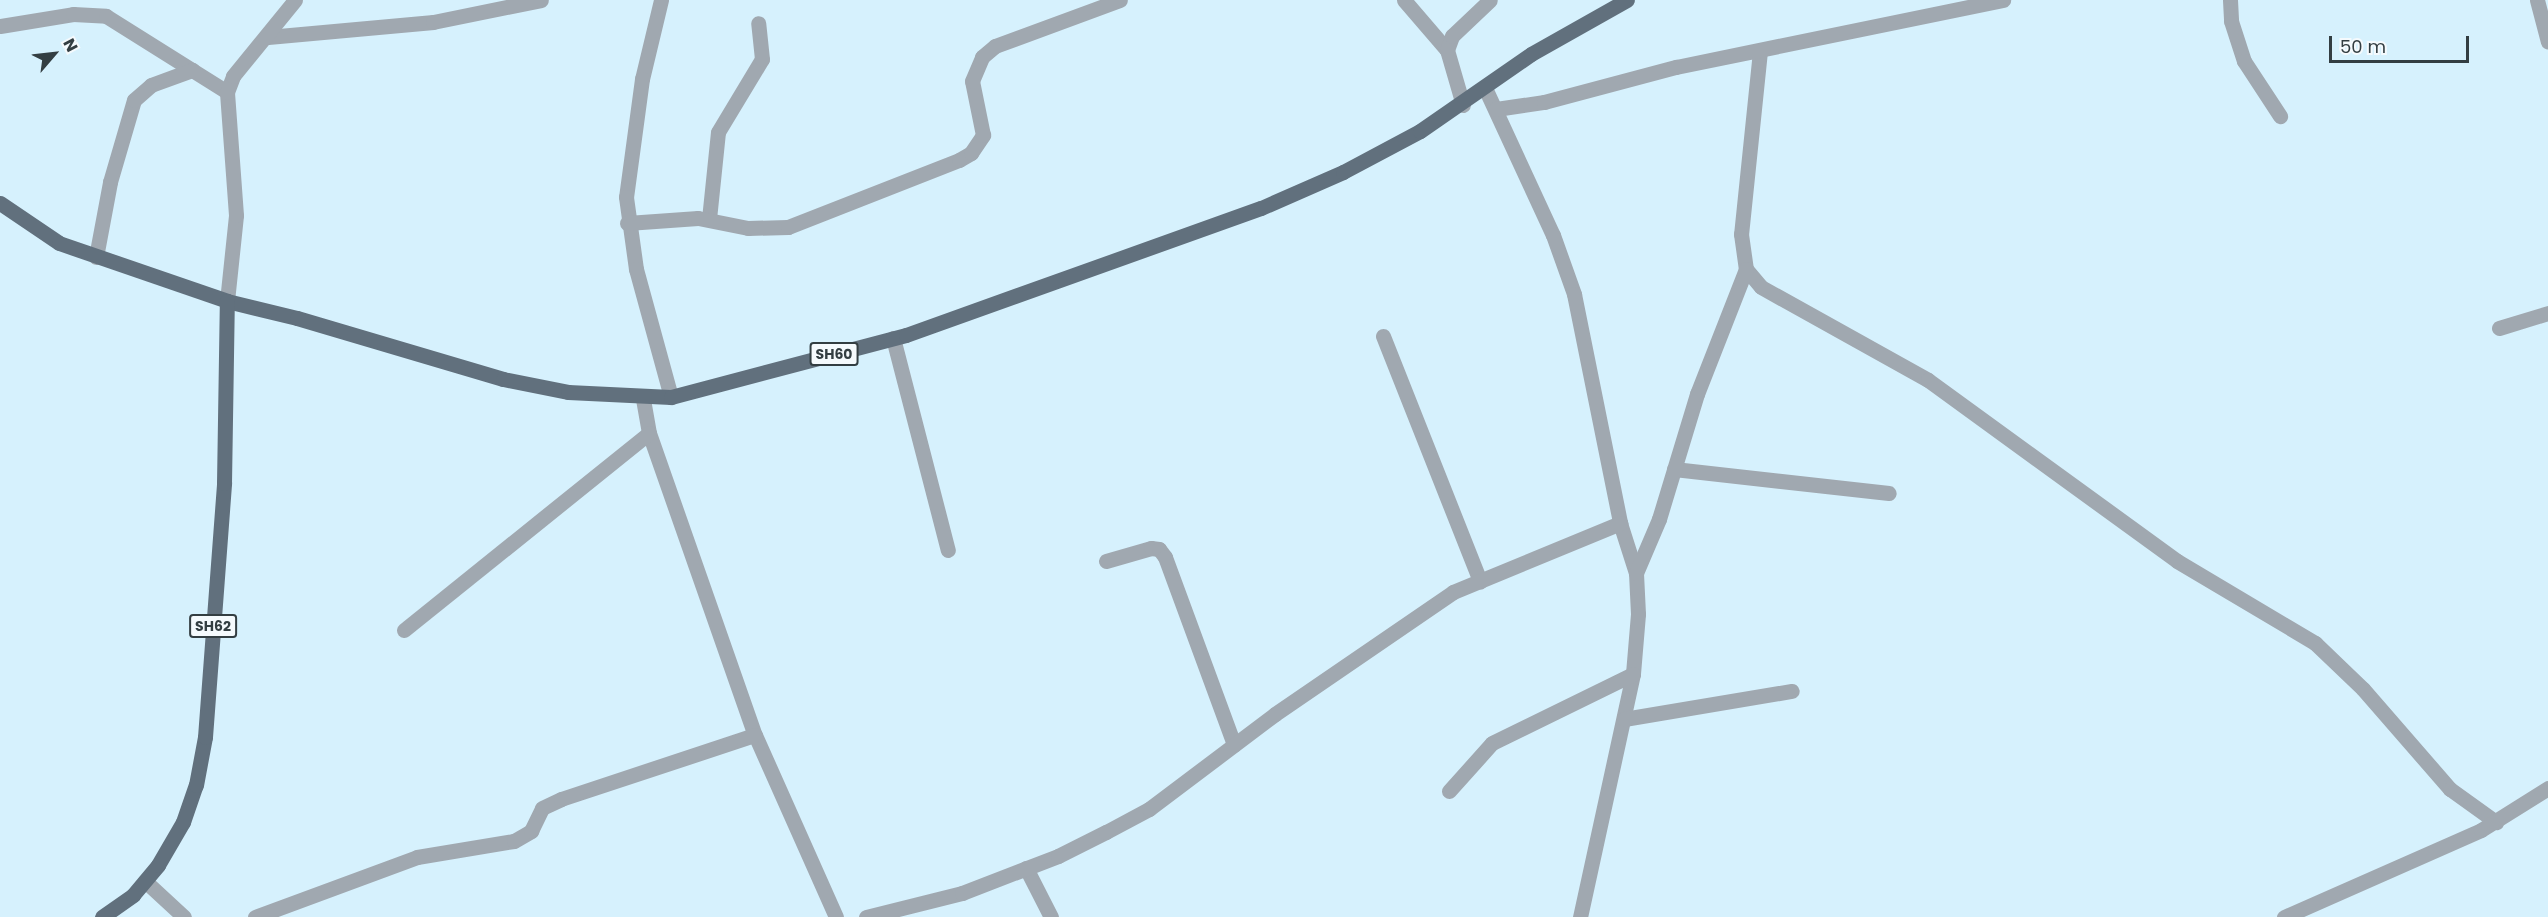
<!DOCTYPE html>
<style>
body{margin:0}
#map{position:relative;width:2548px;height:917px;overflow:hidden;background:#d6f1fd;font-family:Poppins,sans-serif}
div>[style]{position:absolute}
.minor>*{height:15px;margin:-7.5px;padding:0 7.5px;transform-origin:7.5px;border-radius:7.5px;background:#a0a8b0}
.major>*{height:15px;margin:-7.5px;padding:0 7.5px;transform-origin:7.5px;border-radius:7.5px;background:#61707d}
span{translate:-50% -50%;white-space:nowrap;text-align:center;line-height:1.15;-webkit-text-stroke:4.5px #f5fafd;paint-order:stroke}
.shield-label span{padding:2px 4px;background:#f5fafd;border:2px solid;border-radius:4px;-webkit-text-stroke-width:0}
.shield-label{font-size:14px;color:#333e42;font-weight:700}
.north{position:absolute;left:24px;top:24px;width:60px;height:60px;-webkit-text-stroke:4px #f5fafd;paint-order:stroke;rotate:62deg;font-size:16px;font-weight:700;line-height:24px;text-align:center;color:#333e42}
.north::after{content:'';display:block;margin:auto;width:21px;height:27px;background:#333e42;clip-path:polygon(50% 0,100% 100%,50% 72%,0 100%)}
.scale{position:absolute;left:2329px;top:36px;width:140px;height:27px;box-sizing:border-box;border:3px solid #333e42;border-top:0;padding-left:8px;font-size:18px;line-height:21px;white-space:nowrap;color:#333e42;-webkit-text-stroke:4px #f5fafd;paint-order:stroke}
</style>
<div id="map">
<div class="minor">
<i style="left:661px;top:0;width:81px;rotate:103.5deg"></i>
<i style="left:642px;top:79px;width:119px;rotate:97.7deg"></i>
<i style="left:626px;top:197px;width:73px;rotate:82.1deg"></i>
<i style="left:636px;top:269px;width:133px;rotate:74.7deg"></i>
<i style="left:1404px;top:0;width:66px;rotate:49.3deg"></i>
<i style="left:2230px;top:0;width:21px;rotate:87deg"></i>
<i style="left:2231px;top:21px;width:42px;rotate:72deg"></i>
<i style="left:2244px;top:61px;width:66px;rotate:56.8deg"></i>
<i style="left:2537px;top:0;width:43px;rotate:75.3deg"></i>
<i style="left:0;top:26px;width:74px;rotate:-9.3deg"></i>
<i style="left:73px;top:14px;width:33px;rotate:3deg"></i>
<i style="left:106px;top:16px;width:143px;rotate:32.1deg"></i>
<i style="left:268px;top:37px;width:166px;rotate:-5.2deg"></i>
<i style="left:433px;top:22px;width:110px;rotate:-11.5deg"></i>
<i style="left:1760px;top:51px;width:184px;rotate:95.9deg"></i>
<i style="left:1741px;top:234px;width:35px;rotate:82deg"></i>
<i style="left:1746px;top:269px;width:23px;rotate:50deg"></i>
<i style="left:1761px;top:287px;width:191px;rotate:29.1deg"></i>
<i style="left:1928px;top:380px;width:308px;rotate:36deg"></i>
<i style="left:2177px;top:561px;width:161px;rotate:30.7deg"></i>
<i style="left:2315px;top:643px;width:66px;rotate:43.8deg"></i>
<i style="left:2363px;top:689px;width:133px;rotate:49deg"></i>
<i style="left:2450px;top:789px;width:57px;rotate:35.7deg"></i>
<i style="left:1485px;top:88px;width:162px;rotate:65.2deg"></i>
<i style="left:1553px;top:235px;width:63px;rotate:70.4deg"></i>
<i style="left:1574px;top:294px;width:234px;rotate:78.6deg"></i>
<i style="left:1620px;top:523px;width:52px;rotate:72.3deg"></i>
<i style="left:1636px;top:573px;width:41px;rotate:87.2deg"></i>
<i style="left:1638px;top:614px;width:60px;rotate:94.8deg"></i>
<i style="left:1633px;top:674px;width:249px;rotate:102.3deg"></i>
<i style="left:1463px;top:105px;width:57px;rotate:-106.2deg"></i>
<i style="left:1447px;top:50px;width:15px;rotate:-70deg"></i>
<i style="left:1452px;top:36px;width:52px;rotate:-43.5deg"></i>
<i style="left:1496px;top:109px;width:49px;rotate:-8.3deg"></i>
<i style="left:1544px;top:102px;width:137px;rotate:-14.9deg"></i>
<i style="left:1676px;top:67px;width:334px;rotate:-11.6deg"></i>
<i style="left:709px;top:219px;width:87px;rotate:-84.1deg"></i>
<i style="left:718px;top:132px;width:85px;rotate:-58.9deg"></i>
<i style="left:762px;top:59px;width:36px;rotate:-96deg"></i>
<i style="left:627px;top:223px;width:71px;rotate:-4deg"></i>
<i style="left:698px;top:218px;width:51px;rotate:11.3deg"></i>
<i style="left:748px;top:228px;width:40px;rotate:-1.4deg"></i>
<i style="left:788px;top:227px;width:184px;rotate:-21.4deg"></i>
<i style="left:959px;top:160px;width:14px;rotate:-30deg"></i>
<i style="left:971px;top:153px;width:22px;rotate:-56deg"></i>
<i style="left:983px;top:135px;width:55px;rotate:-101.5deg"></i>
<i style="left:972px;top:81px;width:26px;rotate:-67deg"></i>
<i style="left:982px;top:57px;width:17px;rotate:-40deg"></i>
<i style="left:995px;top:46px;width:133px;rotate:-20.2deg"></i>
<i style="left:96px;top:257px;width:76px;rotate:-79.4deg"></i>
<i style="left:110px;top:182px;width:85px;rotate:-73.7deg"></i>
<i style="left:134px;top:100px;width:23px;rotate:-41deg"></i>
<i style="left:151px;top:85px;width:44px;rotate:-20.1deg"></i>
<i style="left:227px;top:301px;width:86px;rotate:-84deg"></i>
<i style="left:236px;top:215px;width:123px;rotate:-94.2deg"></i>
<i style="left:227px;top:92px;width:17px;rotate:-69deg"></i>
<i style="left:233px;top:76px;width:98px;rotate:-50.8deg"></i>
<i style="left:2499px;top:328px;width:51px;rotate:-17deg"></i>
<i style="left:1383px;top:336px;width:264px;rotate:68.4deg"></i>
<i style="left:893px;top:338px;width:219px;rotate:75.5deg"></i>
<i style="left:643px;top:399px;width:35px;rotate:80deg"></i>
<i style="left:649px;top:433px;width:320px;rotate:70.7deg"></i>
<i style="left:755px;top:735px;width:199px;rotate:66deg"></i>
<i style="left:1674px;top:469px;width:216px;rotate:6.4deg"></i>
<i style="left:1106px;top:561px;width:47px;rotate:-16.1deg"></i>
<i style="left:1151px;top:548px;width:8px;rotate:7deg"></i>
<i style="left:1159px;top:549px;width:10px;rotate:53deg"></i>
<i style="left:1165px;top:557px;width:200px;rotate:69.8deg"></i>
<i style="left:1636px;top:573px;width:59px;rotate:-66.9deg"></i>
<i style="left:1659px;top:519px;width:131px;rotate:-73.1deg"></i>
<i style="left:1697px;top:394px;width:134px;rotate:-68.6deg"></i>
<i style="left:404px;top:630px;width:314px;rotate:-38.8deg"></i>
<i style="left:1624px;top:719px;width:170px;rotate:-9.5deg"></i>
<i style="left:1449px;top:791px;width:64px;rotate:-48.1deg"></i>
<i style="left:1492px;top:743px;width:157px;rotate:-26.1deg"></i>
<i style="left:1026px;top:868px;width:55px;rotate:63deg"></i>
<i style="left:145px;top:881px;width:53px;rotate:42.7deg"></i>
<i style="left:255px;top:917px;width:173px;rotate:-20.3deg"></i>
<i style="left:417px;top:857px;width:98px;rotate:-9.4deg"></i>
<i style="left:514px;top:841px;width:20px;rotate:-30deg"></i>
<i style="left:531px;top:831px;width:25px;rotate:-64deg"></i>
<i style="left:542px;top:808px;width:21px;rotate:-25deg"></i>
<i style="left:561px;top:799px;width:204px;rotate:-18.3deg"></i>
<i style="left:866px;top:917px;width:99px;rotate:-14deg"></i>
<i style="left:962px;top:893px;width:103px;rotate:-21.1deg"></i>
<i style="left:1058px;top:856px;width:54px;rotate:-26.6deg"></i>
<i style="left:1106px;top:832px;width:49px;rotate:-28.1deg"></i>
<i style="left:1149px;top:809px;width:158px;rotate:-37deg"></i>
<i style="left:1275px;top:714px;width:216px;rotate:-34.4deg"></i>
<i style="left:1453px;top:592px;width:181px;rotate:-22.4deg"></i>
<i style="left:2284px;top:917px;width:215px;rotate:-23.8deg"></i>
<i style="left:2481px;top:830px;width:79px;rotate:-32.1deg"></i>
</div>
<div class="major">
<i style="left:0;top:203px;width:71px;rotate:34.1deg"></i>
<i style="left:59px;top:243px;width:178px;rotate:19deg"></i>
<i style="left:227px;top:301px;width:72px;rotate:13.7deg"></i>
<i style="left:297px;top:318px;width:215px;rotate:16.5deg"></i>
<i style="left:503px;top:379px;width:66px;rotate:11.3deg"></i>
<i style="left:568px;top:392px;width:103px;rotate:2.8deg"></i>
<i style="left:671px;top:397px;width:243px;rotate:-14.8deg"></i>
<i style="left:906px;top:335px;width:377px;rotate:-19.7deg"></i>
<i style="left:1261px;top:208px;width:90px;rotate:-23.7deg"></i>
<i style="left:1343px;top:172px;width:87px;rotate:-28deg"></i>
<i style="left:1420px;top:131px;width:135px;rotate:-34.7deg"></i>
<i style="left:1531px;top:54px;width:110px;rotate:-29.4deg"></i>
<i style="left:102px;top:917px;width:38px;rotate:-35deg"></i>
<i style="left:133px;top:895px;width:39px;rotate:-50deg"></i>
<i style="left:158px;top:865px;width:50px;rotate:-59.8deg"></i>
<i style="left:183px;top:822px;width:39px;rotate:-71deg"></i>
<i style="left:196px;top:785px;width:49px;rotate:-79.4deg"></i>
<i style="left:205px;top:737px;width:255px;rotate:-85.7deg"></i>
<i style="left:224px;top:483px;width:182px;rotate:-89.1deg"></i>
</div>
<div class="shield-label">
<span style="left:834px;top:354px">SH60</span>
<span style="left:213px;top:626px">SH62</span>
</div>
<div class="north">N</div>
<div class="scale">50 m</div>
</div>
